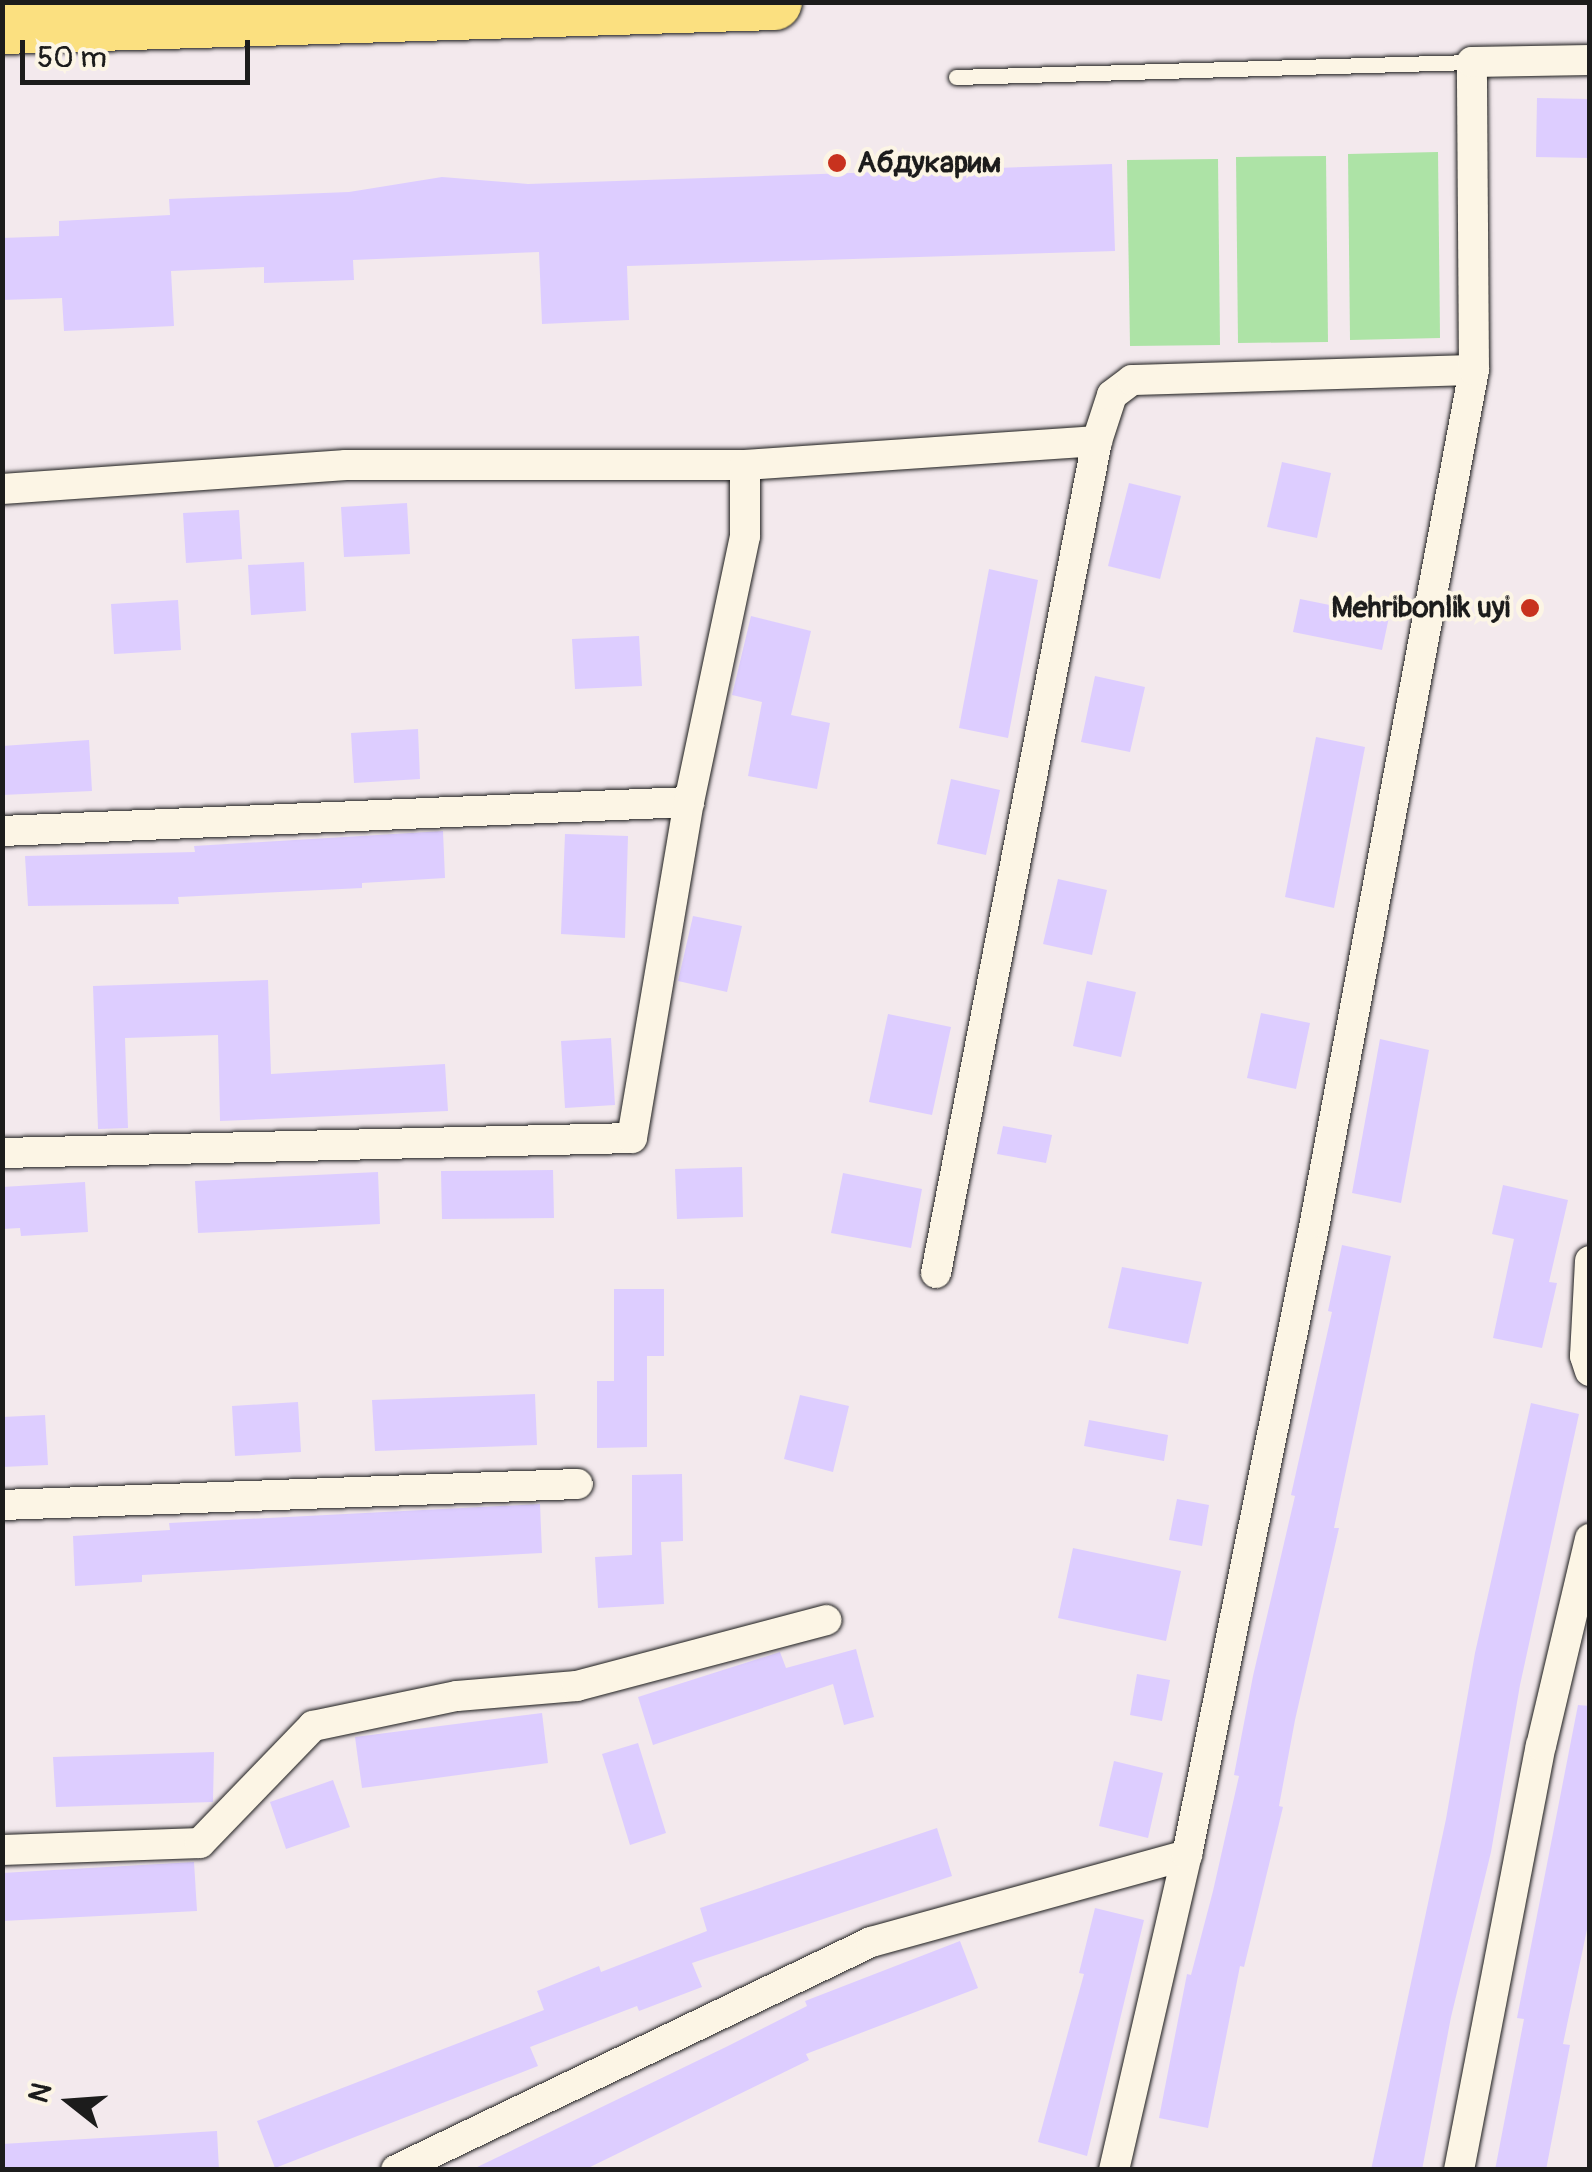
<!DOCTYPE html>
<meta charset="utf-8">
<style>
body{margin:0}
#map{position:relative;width:1592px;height:2172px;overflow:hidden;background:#f3e9ed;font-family:Pangolin,sans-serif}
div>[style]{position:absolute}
.green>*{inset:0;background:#ade3a6}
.building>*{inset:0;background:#ddcdff}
.roads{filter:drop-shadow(0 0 2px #1c1c1c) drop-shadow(0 0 2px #1c1c1c)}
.lane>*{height:15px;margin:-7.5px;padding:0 7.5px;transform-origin:7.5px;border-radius:7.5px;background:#fcf5e5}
.street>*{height:30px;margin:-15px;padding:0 15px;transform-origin:15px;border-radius:15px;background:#fcf5e5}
.highway>*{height:55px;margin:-27.5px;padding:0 27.5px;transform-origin:27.5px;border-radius:27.5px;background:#fbe080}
.dots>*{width:28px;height:28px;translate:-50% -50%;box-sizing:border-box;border:5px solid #fcf5e5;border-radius:50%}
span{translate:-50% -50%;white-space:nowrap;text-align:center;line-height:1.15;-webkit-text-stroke:8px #fcf5e5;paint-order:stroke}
.poi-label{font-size:30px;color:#1c1c1c;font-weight:700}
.left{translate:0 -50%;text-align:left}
.right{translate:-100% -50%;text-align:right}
.frame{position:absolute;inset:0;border:5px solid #1c1c1c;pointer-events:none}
.north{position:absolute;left:20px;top:2052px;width:100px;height:100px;-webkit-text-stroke:8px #fcf5e5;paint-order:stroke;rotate:287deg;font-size:28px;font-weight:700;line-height:40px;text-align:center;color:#1c1c1c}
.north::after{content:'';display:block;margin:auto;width:35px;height:45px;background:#1c1c1c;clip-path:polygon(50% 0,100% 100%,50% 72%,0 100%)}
.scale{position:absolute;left:20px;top:40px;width:230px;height:45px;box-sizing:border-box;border:5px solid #1c1c1c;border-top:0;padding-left:12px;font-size:30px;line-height:35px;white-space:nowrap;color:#1c1c1c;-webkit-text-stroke:8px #fcf5e5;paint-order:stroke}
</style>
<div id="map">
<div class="green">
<i style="clip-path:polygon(1438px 152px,1440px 338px,1350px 340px,1348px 154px)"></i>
<i style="clip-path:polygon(1326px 156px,1328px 342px,1238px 343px,1236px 157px)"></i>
<i style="clip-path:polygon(1218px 159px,1220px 345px,1130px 346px,1127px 160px)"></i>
</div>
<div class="building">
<i style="clip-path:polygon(1537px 98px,1590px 99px,1590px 158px,1536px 157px)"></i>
<i style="clip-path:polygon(1112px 164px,1115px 251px,627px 266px,629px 320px,542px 324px,539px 252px,353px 260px,354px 280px,264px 283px,264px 267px,171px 271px,174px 326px,64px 331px,62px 298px,2px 300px,2px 238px,59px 236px,59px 221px,170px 215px,169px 199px,349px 192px,442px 177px,528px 184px)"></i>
<i style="clip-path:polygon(1282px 462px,1331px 473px,1317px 538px,1267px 527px)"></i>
<i style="clip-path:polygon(1129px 483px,1181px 496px,1160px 579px,1108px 566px)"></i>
<i style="clip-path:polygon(407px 503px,410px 554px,344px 557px,341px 507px)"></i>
<i style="clip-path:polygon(239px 510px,242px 559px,186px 563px,183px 513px)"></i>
<i style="clip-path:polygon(304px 562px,306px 611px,251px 615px,248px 565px)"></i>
<i style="clip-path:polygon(989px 569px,1038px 580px,1008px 738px,959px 728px)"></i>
<i style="clip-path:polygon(1300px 599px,1389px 617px,1382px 650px,1293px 632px)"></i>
<i style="clip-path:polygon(178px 600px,181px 650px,114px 654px,111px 604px)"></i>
<i style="clip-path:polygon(751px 616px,811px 631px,791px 715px,830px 723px,817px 789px,748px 776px,762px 702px,732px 695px)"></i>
<i style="clip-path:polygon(639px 636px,642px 686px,575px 689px,572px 639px)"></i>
<i style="clip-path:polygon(1095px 676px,1145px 687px,1130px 752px,1081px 742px)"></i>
<i style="clip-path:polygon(418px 729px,420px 779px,354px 783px,351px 733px)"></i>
<i style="clip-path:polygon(1316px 737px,1365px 747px,1334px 908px,1285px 897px)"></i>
<i style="clip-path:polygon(89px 740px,92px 791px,2px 795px,2px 746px)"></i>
<i style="clip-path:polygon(951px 779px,1000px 790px,986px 855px,937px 844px)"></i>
<i style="clip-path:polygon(443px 831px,445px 878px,362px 883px,362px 888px,178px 897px,179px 904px,28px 906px,25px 856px,195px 852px,194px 846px)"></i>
<i style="clip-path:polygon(565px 834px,628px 836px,625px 938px,561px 934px)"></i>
<i style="clip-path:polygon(1058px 879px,1107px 890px,1092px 955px,1043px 944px)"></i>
<i style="clip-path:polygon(693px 916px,742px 926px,727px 992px,678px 981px)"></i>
<i style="clip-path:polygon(268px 980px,271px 1074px,445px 1064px,448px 1111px,220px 1121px,218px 1035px,125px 1038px,128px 1128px,98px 1129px,93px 986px)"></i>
<i style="clip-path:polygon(1087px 981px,1136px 992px,1121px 1057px,1073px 1046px)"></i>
<i style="clip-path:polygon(1261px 1013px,1310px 1023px,1296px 1089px,1247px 1078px)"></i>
<i style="clip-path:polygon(888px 1014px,951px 1027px,932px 1115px,869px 1102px)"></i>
<i style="clip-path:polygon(611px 1038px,615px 1105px,565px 1108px,561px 1041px)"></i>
<i style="clip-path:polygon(1380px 1039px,1429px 1050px,1401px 1203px,1352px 1193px)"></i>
<i style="clip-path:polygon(1003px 1126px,1052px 1135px,1046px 1163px,997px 1154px)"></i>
<i style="clip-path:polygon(742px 1167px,743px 1217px,677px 1219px,675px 1169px)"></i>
<i style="clip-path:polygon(553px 1170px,554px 1218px,442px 1219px,441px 1171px)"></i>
<i style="clip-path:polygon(378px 1172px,380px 1224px,198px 1233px,195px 1181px)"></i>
<i style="clip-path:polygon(843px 1173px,922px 1189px,911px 1248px,831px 1233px)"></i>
<i style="clip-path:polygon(85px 1182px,88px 1232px,21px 1236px,20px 1228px,2px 1229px,2px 1187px)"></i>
<i style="clip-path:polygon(1503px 1185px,1568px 1200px,1549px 1282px,1557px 1283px,1542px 1348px,1493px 1338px,1514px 1239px,1492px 1234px)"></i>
<i style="clip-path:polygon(1342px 1245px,1391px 1256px,1334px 1528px,1339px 1528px,1295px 1720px,1279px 1806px,1283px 1807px,1244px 1967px,1240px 1966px,1208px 2128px,1159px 2118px,1187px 1974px,1191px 1975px,1213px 1891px,1239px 1776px,1234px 1775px,1253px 1676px,1295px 1496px,1291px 1495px,1332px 1312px,1328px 1311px)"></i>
<i style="clip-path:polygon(1122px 1267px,1202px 1282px,1188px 1344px,1108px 1328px)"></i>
<i style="clip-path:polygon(614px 1289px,664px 1289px,664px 1356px,647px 1356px,647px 1447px,597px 1448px,597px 1381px,614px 1381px)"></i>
<i style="clip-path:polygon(535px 1394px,537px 1445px,375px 1451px,372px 1400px)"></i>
<i style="clip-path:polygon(800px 1395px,849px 1406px,833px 1472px,784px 1459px)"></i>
<i style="clip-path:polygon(298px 1402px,301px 1452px,235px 1456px,232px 1406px)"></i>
<i style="clip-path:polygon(1531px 1403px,1579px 1414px,1520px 1685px,1491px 1852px,1451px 2017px,1422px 2170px,1371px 2170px,1446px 1819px,1475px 1653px)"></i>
<i style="clip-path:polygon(45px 1415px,48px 1465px,2px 1467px,2px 1417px)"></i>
<i style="clip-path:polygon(1089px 1420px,1168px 1435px,1164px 1461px,1084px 1446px)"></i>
<i style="clip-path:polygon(682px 1474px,683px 1541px,661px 1542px,664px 1604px,598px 1608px,595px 1557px,632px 1555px,632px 1475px)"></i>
<i style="clip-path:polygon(1177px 1499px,1209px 1505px,1202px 1546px,1169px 1540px)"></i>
<i style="clip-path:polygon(540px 1504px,542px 1553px,142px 1575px,142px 1582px,75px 1586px,73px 1536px,170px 1530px,169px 1523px)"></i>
<i style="clip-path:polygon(1073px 1548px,1181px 1571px,1166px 1641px,1058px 1618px)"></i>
<i style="clip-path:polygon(856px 1649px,874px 1717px,844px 1725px,833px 1684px,653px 1745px,638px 1697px,780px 1652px,786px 1668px)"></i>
<i style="clip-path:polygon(1137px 1674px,1170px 1680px,1162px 1721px,1130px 1715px)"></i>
<i style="clip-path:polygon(1578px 1705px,1590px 1706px,1590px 1915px,1563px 2044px,1570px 2045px,1546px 2170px,1495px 2170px,1524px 2019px,1517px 2018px)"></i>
<i style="clip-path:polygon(542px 1713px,548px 1763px,362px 1788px,355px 1737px)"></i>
<i style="clip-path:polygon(638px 1743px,666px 1833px,630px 1845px,602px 1754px)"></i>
<i style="clip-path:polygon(214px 1752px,213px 1802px,56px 1807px,53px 1757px)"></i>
<i style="clip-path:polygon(1114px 1761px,1163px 1773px,1148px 1838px,1099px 1826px)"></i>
<i style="clip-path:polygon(333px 1780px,350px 1827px,286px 1849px,270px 1802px)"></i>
<i style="clip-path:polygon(937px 1828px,952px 1876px,692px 1963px,702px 1987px,639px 2011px,637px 2006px,530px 2047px,538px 2066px,275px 2168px,257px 2121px,544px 2010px,537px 1991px,599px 1966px,601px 1972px,707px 1931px,700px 1908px)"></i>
<i style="clip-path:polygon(194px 1862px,197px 1911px,2px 1921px,2px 1873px)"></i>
<i style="clip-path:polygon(1095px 1908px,1144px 1920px,1087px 2156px,1038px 2142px,1084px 1974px,1079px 1973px)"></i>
<i style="clip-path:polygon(960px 1941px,978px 1988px,806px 2054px,809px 2060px,584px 2170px,471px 2170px,728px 2046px,807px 2006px,805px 2001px)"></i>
<i style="clip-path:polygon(217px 2131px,219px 2170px,2px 2170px,2px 2144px)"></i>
</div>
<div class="roads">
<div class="lane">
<i style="left:956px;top:77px;width:516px;rotate:-1.67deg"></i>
</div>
<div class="street">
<i style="left:2px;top:489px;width:345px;rotate:-4deg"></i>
<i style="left:346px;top:465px;width:399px"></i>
<i style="left:745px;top:465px;width:353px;rotate:-3.9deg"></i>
<i style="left:2px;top:831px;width:688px;rotate:-2.42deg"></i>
<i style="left:2px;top:1153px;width:630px;rotate:-1.36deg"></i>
<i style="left:632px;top:1138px;width:341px;rotate:-80.4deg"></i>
<i style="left:689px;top:802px;width:272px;rotate:-78.1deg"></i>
<i style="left:745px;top:536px;width:71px;rotate:-90deg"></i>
<i style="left:1590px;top:1261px;width:95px;rotate:93deg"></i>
<i style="left:1585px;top:1356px;width:16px;rotate:72deg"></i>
<i style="left:936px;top:1273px;width:847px;rotate:-79.05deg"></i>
<i style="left:1097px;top:441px;width:48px;rotate:-71.9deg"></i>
<i style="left:1112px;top:395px;width:25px;rotate:-37deg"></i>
<i style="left:1132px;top:380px;width:342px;rotate:-1.7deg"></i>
<i style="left:2px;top:1505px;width:576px;rotate:-2.09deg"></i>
<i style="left:2px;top:1850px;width:198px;rotate:-2deg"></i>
<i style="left:200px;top:1843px;width:163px;rotate:-46deg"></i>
<i style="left:313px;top:1726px;width:147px;rotate:-11.8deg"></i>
<i style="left:457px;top:1696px;width:120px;rotate:-4.8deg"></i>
<i style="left:577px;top:1686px;width:258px;rotate:-14.8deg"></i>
<i style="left:396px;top:2170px;width:527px;rotate:-25.64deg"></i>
<i style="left:871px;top:1942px;width:328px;rotate:-15.4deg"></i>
<i style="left:1114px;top:2170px;width:323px;rotate:-77deg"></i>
<i style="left:1187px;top:1855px;width:646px;rotate:-78.57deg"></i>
<i style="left:1315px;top:1222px;width:867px;rotate:-79.43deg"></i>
<i style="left:1474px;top:370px;width:308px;rotate:-90.4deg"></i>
<i style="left:1472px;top:62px;width:118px;rotate:-1deg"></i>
<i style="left:1459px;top:2170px;width:432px;rotate:-79.1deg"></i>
<i style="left:1541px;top:1746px;width:213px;rotate:-76.7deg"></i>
</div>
<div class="highway">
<i style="left:2px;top:26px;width:772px;rotate:-1.78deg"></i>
</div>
</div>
<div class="dots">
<i style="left:837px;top:163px;background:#c8321e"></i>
<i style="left:1530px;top:608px;background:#c8321e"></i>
</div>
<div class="poi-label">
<span class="left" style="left:857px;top:163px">Абдукарим</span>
<span class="right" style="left:1510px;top:608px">Mehribonlik uyi</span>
</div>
<div class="frame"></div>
<div class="north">N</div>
<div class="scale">50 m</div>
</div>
